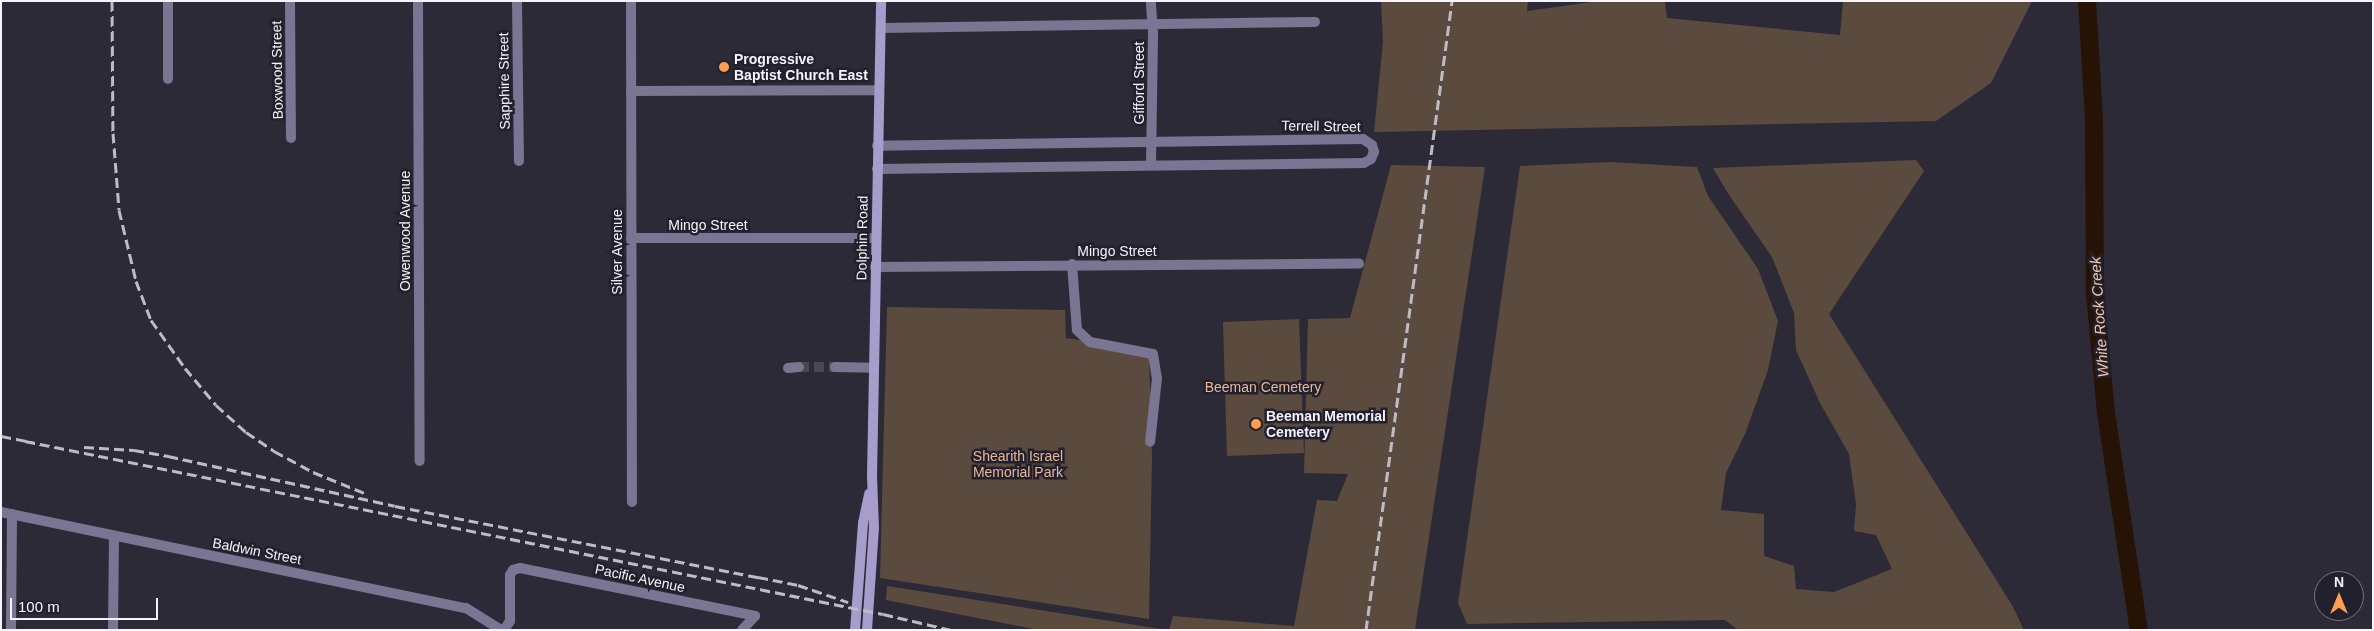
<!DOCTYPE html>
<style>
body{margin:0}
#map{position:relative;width:2374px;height:631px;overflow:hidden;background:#2c2a37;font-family:Helvetica,sans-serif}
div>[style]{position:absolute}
.green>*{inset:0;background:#5b4b3f}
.river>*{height:18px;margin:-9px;padding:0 9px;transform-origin:9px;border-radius:9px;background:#271305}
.street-tunnel>*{height:10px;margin-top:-5px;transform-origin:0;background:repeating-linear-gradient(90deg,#4a4855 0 10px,transparent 0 15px)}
.street>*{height:10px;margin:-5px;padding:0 5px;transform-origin:5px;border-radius:5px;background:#7a7592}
.secondary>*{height:10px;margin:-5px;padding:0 5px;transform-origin:5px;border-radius:5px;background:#a69dcd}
.rail>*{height:3px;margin-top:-1.5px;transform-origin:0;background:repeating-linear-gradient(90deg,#bdbbc5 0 10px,transparent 0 15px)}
.dots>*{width:14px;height:14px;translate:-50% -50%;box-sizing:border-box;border:2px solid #23202d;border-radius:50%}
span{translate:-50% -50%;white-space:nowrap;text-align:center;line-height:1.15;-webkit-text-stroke:5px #23202d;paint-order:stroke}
.poi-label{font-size:14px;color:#f5f3fc;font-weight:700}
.left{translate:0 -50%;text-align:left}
.street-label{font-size:14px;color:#f5f3fc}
.park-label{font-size:14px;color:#e7b896}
.water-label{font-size:15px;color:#f6c6a4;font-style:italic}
.frame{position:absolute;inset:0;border:2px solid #f5f3fc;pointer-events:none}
.north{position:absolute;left:2314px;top:571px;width:50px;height:50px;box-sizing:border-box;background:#23202d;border:1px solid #777480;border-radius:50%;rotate:0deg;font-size:14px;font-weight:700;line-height:20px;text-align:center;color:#f5f3fc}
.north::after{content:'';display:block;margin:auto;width:18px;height:22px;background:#fb9e52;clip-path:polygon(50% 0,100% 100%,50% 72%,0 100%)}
.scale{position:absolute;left:10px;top:598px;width:148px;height:22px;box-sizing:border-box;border:2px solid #f5f3fc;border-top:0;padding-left:6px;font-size:15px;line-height:18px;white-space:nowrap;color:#f5f3fc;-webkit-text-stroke:4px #23202d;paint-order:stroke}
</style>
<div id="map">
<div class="green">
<i style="clip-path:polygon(1381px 1px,1528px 1px,1527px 11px,1599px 1px,1665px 1px,1667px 18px,1840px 35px,1843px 1px,2032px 1px,1991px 83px,1936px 121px,1374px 132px,1383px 42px)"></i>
<i style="clip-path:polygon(1916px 160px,1924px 171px,1829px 314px,2012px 605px,2024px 630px,1738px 630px,1725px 620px,1467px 624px,1458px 603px,1520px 166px,1610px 162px,1697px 167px,1708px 196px,1758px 269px,1778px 321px,1768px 370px,1745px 434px,1726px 473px,1721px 510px,1764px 514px,1764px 556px,1794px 566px,1796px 589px,1834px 592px,1892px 569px,1876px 535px,1854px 531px,1856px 504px,1849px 454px,1820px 403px,1796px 350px,1794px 313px,1772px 257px,1729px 195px,1713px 168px)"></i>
<i style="clip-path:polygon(1391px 165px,1485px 167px,1415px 630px,1169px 630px,1173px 616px,1294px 626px,1317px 500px,1337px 501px,1348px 474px,1304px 473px,1308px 319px,1350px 318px)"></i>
<i style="clip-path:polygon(887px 307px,1065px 310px,1066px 338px,1149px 351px,1152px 457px,1149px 619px,880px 578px)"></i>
<i style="clip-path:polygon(1299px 319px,1304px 453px,1227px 456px,1223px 322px)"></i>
<i style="clip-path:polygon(887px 586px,1167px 630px,1039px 630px,886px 600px)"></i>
</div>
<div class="river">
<i style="left:2087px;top:1px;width:118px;rotate:86.6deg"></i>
<i style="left:2094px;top:119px;width:175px;rotate:89.7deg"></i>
<i style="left:2095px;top:294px;width:120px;rotate:84.7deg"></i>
<i style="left:2106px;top:413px;width:219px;rotate:81.4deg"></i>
</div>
<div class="street-tunnel">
<i style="left:799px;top:367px;width:36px"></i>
</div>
<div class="street">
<i style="left:168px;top:1px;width:78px;rotate:90deg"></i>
<i style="left:290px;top:1px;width:137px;rotate:89.6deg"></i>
<i style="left:418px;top:1px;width:460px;rotate:89.8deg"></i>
<i style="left:517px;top:1px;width:160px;rotate:89.3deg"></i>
<i style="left:631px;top:1px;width:501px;rotate:89.89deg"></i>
<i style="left:881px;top:28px;width:434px;rotate:-0.8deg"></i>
<i style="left:631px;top:91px;width:248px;rotate:-0.2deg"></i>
<i style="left:1151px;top:164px;width:131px;rotate:-89.1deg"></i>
<i style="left:1153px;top:33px;width:32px;rotate:-94deg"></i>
<i style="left:877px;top:169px;width:487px;rotate:-0.7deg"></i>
<i style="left:1364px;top:163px;width:8px;rotate:-30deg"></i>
<i style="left:1371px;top:159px;width:8px;rotate:-67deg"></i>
<i style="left:1374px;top:152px;width:7px;rotate:-106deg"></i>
<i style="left:1372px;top:145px;width:11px;rotate:-146deg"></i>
<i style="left:1363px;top:139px;width:486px;rotate:179.2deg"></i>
<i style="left:631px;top:238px;width:245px"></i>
<i style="left:1072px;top:264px;width:66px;rotate:85.7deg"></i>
<i style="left:1077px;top:330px;width:18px;rotate:43deg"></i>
<i style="left:1090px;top:342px;width:64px;rotate:10.8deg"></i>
<i style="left:1153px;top:354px;width:24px;rotate:81deg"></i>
<i style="left:1157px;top:378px;width:64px;rotate:96.2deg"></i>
<i style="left:875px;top:267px;width:484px;rotate:-0.4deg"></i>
<i style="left:835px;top:367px;width:39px;rotate:1deg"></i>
<i style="left:788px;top:368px;width:11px;rotate:-5deg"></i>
<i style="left:1px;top:512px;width:475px;rotate:11.7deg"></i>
<i style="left:466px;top:608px;width:41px;rotate:32.2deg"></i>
<i style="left:11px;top:630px;width:116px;rotate:-89.5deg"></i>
<i style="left:113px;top:630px;width:94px;rotate:-89.4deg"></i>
<i style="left:504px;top:630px;width:11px;rotate:-56deg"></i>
<i style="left:510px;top:621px;width:46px;rotate:-90deg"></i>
<i style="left:510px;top:575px;width:6px;rotate:-59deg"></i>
<i style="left:513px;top:570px;width:7px;rotate:-16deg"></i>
<i style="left:520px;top:568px;width:240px;rotate:11.5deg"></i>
<i style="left:742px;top:630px;width:19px;rotate:-47deg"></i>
</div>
<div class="secondary">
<i style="left:855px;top:630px;width:107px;rotate:-85.7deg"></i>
<i style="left:863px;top:523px;width:30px;rotate:-78deg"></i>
<i style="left:867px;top:630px;width:102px;rotate:-86.1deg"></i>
<i style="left:874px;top:528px;width:52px;rotate:-92.2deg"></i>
<i style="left:872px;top:476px;width:475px;rotate:-88.9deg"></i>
</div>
<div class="rail">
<i style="left:112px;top:1px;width:132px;rotate:89.6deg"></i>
<i style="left:113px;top:133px;width:77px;rotate:85.5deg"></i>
<i style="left:119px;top:210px;width:73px;rotate:76.5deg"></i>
<i style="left:136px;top:281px;width:42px;rotate:69deg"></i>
<i style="left:151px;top:320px;width:59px;rotate:54.7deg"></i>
<i style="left:185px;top:368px;width:48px;rotate:50deg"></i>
<i style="left:216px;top:405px;width:40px;rotate:42deg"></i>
<i style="left:246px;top:432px;width:34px;rotate:34deg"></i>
<i style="left:274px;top:451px;width:44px;rotate:28.3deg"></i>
<i style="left:313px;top:472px;width:58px;rotate:22.2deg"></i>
<i style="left:1px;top:436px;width:32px;rotate:11deg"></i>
<i style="left:25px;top:441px;width:875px;rotate:11.4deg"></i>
<i style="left:883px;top:614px;width:70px;rotate:13.2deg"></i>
<i style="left:84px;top:447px;width:50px;rotate:3.4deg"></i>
<i style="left:134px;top:450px;width:35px;rotate:10deg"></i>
<i style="left:168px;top:456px;width:232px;rotate:12.4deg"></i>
<i style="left:395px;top:506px;width:370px;rotate:11.1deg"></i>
<i style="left:758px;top:577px;width:41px;rotate:11.3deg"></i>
<i style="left:798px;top:585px;width:53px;rotate:18.8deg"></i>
<i style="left:1366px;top:630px;width:635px;rotate:-82.21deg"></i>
</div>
<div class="dots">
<i style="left:724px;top:67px;background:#fb9e52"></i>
<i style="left:1256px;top:424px;background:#fb9e52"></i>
</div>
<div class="poi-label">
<span class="left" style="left:734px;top:67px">Progressive<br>Baptist Church East</span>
<span class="left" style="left:1266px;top:424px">Beeman Memorial<br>Cemetery</span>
</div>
<div class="street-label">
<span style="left:277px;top:70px;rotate:-91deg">Boxwood Street</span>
<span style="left:504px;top:81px;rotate:-91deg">Sapphire Street</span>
<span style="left:1139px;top:83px;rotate:-90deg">Gifford Street</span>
<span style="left:1321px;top:126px;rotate:1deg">Terrell Street</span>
<span style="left:708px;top:225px">Mingo Street</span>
<span style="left:405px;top:231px;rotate:-90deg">Owenwood Avenue</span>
<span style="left:862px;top:238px;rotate:-89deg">Dolphin Road</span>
<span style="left:1117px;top:251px">Mingo Street</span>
<span style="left:617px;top:252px;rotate:-90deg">Silver Avenue</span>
<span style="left:257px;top:551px;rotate:11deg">Baldwin Street</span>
<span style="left:640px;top:578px;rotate:12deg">Pacific Avenue</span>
</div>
<div class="park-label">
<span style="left:1263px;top:387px">Beeman Cemetery</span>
<span style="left:1018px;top:464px">Shearith Israel<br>Memorial Park</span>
</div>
<div class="water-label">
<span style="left:2099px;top:317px;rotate:-94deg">White Rock Creek</span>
</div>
<div class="frame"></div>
<div class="north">N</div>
<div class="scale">100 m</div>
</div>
